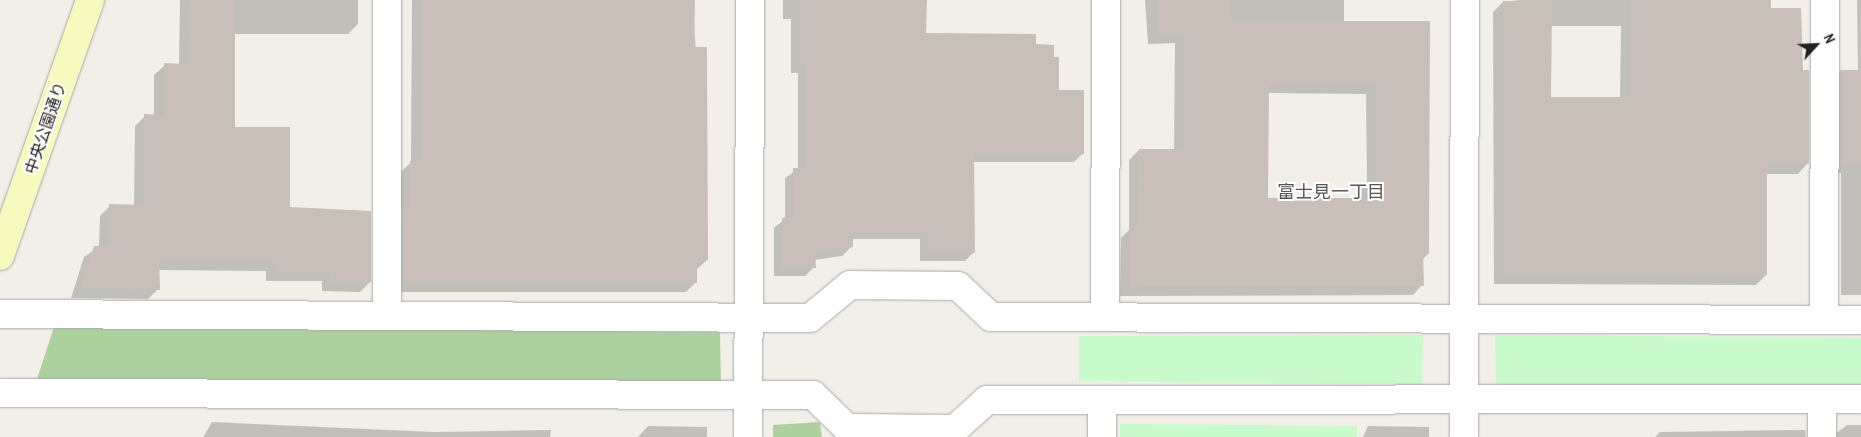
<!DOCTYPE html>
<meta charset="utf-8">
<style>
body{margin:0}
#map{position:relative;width:1861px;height:437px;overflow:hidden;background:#f2efe9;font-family:"Archivo Narrow","Noto Sans JP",sans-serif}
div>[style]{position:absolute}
.forest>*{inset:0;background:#add19e}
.park>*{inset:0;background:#c8facc}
.shadow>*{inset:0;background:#0003}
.building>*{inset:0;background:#c7bfb8}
.roads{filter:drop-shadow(0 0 1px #a9a9a9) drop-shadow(0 0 1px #a9a9a9)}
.street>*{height:28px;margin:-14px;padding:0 14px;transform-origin:14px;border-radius:14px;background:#fff}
.secondary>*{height:28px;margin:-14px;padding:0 14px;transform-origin:14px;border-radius:14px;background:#f7fabf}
span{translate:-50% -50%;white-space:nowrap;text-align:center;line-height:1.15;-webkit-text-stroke:4px #fff;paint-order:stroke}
.street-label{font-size:16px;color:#222}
.neighbourhood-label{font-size:18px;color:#555}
.north{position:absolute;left:1791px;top:20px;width:50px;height:50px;-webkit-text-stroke:4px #fff;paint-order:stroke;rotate:65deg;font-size:14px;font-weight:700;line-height:20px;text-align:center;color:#222}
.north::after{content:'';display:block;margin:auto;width:18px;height:22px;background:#222;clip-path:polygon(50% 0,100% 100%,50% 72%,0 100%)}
</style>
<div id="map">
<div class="forest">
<i style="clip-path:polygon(54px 327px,720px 332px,721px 383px,37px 379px)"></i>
<i style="clip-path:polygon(820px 422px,822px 437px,773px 437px,773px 425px)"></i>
</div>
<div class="park">
<i style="clip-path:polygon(1423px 335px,1422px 385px,1079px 381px,1079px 336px)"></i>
<i style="clip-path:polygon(1495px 335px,1861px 338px,1861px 386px,1496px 387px)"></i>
<i style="clip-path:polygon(1120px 424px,1357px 426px,1357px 437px,1120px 437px)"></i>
</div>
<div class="shadow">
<i style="clip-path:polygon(180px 0,358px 0,358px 24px,348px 34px,234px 34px,234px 128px,288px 208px,370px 282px,360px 292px,322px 291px,322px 281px,266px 281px,266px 271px,158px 270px,158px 289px,148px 299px,71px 298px,84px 257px,99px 247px,100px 216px,110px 206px,134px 206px,135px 126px,145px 116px,154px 116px,154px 75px,165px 65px,179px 65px)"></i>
<i style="clip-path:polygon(412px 0,693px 0,707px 260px,696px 270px,696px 282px,686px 292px,393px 292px,401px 172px,411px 162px)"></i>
<i style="clip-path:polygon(783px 0,925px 0,925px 35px,1034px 46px,1083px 153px,1074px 162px,973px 162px,974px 252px,965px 261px,920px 261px,920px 239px,851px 239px,851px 247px,842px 256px,814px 260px,814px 267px,805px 276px,774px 276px,774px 228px,785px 219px,785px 178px,798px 169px,798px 73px,791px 73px,791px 19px,783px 19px)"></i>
<i style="clip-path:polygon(evenodd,1145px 0,1344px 0,1344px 22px,1429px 22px,1428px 254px,1422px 260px,1422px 285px,1413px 295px,1120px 296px,1121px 238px,1129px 230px,1129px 160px,1139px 150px,1174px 150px,1175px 43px,1148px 44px,1145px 0,1268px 93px,1366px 94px,1367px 182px,1358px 191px,1358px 200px,1267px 199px,1268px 93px)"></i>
<i style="clip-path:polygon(evenodd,1521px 0,1770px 0,1770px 9px,1802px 71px,1808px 163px,1798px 174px,1766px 174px,1766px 275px,1756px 285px,1494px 284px,1493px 12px,1503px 2px,1521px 0,1550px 26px,1621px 26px,1620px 99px,1550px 98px,1550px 26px)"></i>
<i style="clip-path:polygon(1857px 0,1861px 0,1861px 295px,1841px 295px,1841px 173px,1831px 173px,1831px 81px,1841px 71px,1858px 71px)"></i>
<i style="clip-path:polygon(212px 422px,434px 432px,551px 430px,550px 437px,203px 437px)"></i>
<i style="clip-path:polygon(1847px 425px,1861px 425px,1861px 437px,1831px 437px)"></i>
<i style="clip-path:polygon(648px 426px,707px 427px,707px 437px,638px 437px)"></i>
<i style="clip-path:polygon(1368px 426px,1429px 427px,1429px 437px,1363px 437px)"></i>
<i style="clip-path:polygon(1805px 430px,1806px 437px,1655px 437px,1660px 432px)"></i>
</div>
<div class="building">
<i style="clip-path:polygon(189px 0,235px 0,235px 127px,290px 127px,290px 207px,371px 211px,371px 282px,331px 282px,331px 272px,275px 271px,275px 261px,159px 261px,160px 290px,80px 288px,94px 246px,108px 245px,109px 204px,144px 205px,144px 114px,164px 115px,164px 63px,188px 64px)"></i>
<i style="clip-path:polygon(422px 0,695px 0,694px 47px,707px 47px,708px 260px,697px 261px,697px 283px,403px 283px,403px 211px,409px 211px,410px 161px,421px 161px)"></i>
<i style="clip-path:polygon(800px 0,927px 0,926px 33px,1036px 34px,1036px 44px,1054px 45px,1054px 57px,1059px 57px,1059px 90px,1084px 90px,1084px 154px,974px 154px,975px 253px,928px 253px,928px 231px,853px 231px,853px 247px,815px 253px,816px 268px,782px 268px,782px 218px,794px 218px,793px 168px,806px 168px,806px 65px,799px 65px)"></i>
<i style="clip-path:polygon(evenodd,1157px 0,1231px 0,1230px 21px,1430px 21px,1429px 254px,1423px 254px,1424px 286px,1129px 287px,1130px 228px,1138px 228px,1139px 149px,1183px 149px,1184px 34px,1157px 35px,1157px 0,1269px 84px,1376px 85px,1376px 180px,1367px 180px,1367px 198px,1268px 198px,1269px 84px)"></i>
<i style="clip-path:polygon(1631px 0,1771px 0,1771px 8px,1801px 8px,1803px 70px,1809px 70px,1809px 164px,1767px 164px,1767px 275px,1504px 274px,1503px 1px,1552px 1px,1551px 97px,1630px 97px)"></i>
<i style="clip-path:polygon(1840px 70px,1861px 70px,1861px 163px,1840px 164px)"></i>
</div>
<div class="roads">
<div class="street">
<i style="left:0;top:314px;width:810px;rotate:0.28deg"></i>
<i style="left:810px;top:318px;width:52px;rotate:-39.5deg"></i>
<i style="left:850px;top:285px;width:108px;rotate:0.5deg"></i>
<i style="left:958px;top:286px;width:45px;rotate:43.2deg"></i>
<i style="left:991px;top:317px;width:870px;rotate:0.2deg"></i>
<i style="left:387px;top:315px;width:315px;rotate:-90deg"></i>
<i style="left:1105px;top:317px;width:317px;rotate:-89.8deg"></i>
<i style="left:1824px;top:319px;width:319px;rotate:-89.8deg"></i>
<i style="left:0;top:393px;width:813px;rotate:0.14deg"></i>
<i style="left:813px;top:395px;width:47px;rotate:44.1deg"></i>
<i style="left:847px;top:428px;width:108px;rotate:0.5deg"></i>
<i style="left:955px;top:429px;width:43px;rotate:-42.2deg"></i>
<i style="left:987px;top:400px;width:874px;rotate:-0.07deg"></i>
<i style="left:1102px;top:400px;width:37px;rotate:90deg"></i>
<i style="left:748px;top:437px;width:437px;rotate:-89.7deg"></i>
<i style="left:1464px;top:437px;width:437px;rotate:-89.9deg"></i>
<i style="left:1822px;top:437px;width:38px;rotate:-90deg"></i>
</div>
<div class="secondary">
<i style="left:0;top:256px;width:271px;rotate:-70.6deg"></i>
</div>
</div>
<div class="street-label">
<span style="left:45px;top:128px;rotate:-71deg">中央公園通り</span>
</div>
<div class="neighbourhood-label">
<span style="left:1331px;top:192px">富士見一丁目</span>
</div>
<div class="north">N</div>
</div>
